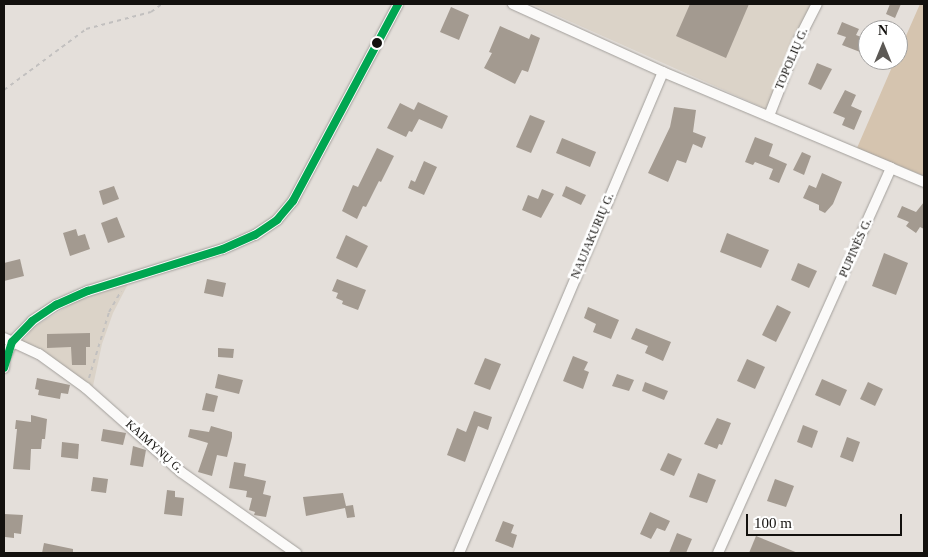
<!DOCTYPE html>
<meta charset="utf-8">
<style>
body{margin:0}
#map{position:relative;width:928px;height:557px;overflow:hidden;background:#e4dfda;font-family:Georgia,serif}
div>[style]{position:absolute}
.built>*{inset:0;background:#dbd3c8}
.green>*{inset:0;background:#d5c4af}
.building>*{inset:0;background:#a39a90}
.path>*{height:2px;margin-top:-1px;transform-origin:0;background:repeating-linear-gradient(90deg,#c2c0bf 0 4px,transparent 0 8px)}
.roads{filter:drop-shadow(0 0 1px #a29f9b) drop-shadow(0 0 1px #a29f9b)}
.minor>*{height:10px;margin:-5px;padding:0 5px;transform-origin:5px;border-radius:5px;background:#fbfaf9}
.bus-1>*{height:8px;margin:-4px;padding:0 4px;transform-origin:4px;border-radius:4px;background:#00a651}
.dots>*{width:14px;height:14px;translate:-50% -50%;box-sizing:border-box;border:2px solid #fff;border-radius:50%}
span{translate:-50% -50%;white-space:nowrap;text-align:center;line-height:1.15;-webkit-text-stroke:5px #fff;paint-order:stroke}
.street-label{font-size:12px;color:#13110e}
.frame{position:absolute;inset:0;border:5px solid #13110e;pointer-events:none}
.north{position:absolute;left:858px;top:20px;width:50px;height:50px;box-sizing:border-box;background:#fff;border:1px solid #a1a09f;border-radius:50%;rotate:0deg;font-size:14px;font-weight:700;line-height:20px;text-align:center;color:#13110e}
.north::after{content:'';display:block;margin:auto;width:18px;height:22px;background:#5c5955;clip-path:polygon(50% 0,100% 100%,50% 72%,0 100%)}
.scale{position:absolute;left:746px;top:514px;width:156px;height:22px;box-sizing:border-box;border:2px solid #13110e;border-top:0;padding-left:6px;font-size:15px;line-height:18px;white-space:nowrap;color:#13110e;-webkit-text-stroke:4px #fff;paint-order:stroke}
</style>
<div id="map">
<div class="built">
<i style="clip-path:polygon(531px 4px,811px 4px,795px 36px,766px 109px)"></i>
<i style="clip-path:polygon(128px 284px,113px 313px,102px 344px,93px 386px,22px 342px,34px 327px,76px 301px)"></i>
</div>
<div class="green">
<i style="clip-path:polygon(920px 4px,924px 4px,924px 176px,857px 148px,895px 60px,898px 60px,898px 54px)"></i>
</div>
<div class="building">
<i style="clip-path:polygon(690px 4px,749px 4px,726px 58px,676px 36px)"></i>
<i style="clip-path:polygon(890px 4px,901px 4px,895px 18px,886px 14px)"></i>
<i style="clip-path:polygon(451px 7px,469px 15px,459px 40px,440px 32px)"></i>
<i style="clip-path:polygon(842px 22px,859px 29px,856px 35px,866px 39px,860px 52px,842px 45px,846px 37px,837px 34px)"></i>
<i style="clip-path:polygon(500px 26px,529px 39px,531px 34px,540px 38px,528px 72px,522px 70px,515px 84px,484px 68px,492px 53px,489px 52px)"></i>
<i style="clip-path:polygon(817px 63px,832px 69px,821px 90px,808px 84px)"></i>
<i style="clip-path:polygon(845px 90px,856px 95px,851px 106px,862px 111px,854px 130px,842px 125px,845px 118px,833px 113px)"></i>
<i style="clip-path:polygon(418px 102px,448px 116px,442px 129px,419px 119px,412px 132px,409px 131px,406px 137px,387px 128px,400px 103px,414px 110px)"></i>
<i style="clip-path:polygon(674px 107px,696px 110px,693px 132px,706px 137px,702px 148px,693px 144px,686px 163px,677px 160px,668px 182px,648px 173px,670px 127px)"></i>
<i style="clip-path:polygon(530px 115px,545px 121px,531px 153px,516px 147px)"></i>
<i style="clip-path:polygon(755px 137px,773px 144px,769px 156px,787px 164px,779px 183px,769px 179px,773px 169px,755px 162px,753px 165px,745px 162px)"></i>
<i style="clip-path:polygon(562px 138px,596px 152px,590px 167px,556px 153px)"></i>
<i style="clip-path:polygon(377px 148px,394px 156px,381px 182px,379px 181px,366px 207px,363px 206px,357px 219px,342px 211px,353px 185px,358px 187px)"></i>
<i style="clip-path:polygon(802px 152px,811px 156px,804px 175px,793px 170px)"></i>
<i style="clip-path:polygon(424px 161px,437px 167px,424px 195px,408px 188px,411px 180px,415px 182px)"></i>
<i style="clip-path:polygon(822px 173px,842px 182px,833px 204px,825px 213px,819px 210px,819px 205px,803px 198px,809px 185px,816px 188px)"></i>
<i style="clip-path:polygon(114px 186px,119px 199px,103px 205px,99px 191px)"></i>
<i style="clip-path:polygon(566px 186px,586px 195px,581px 205px,562px 196px)"></i>
<i style="clip-path:polygon(542px 189px,554px 194px,541px 218px,522px 210px,528px 195px,538px 199px)"></i>
<i style="clip-path:polygon(924px 202px,924px 229px,920px 227px,916px 233px,906px 226px,909px 222px,897px 217px,902px 206px,916px 212px)"></i>
<i style="clip-path:polygon(117px 217px,125px 237px,108px 243px,101px 223px)"></i>
<i style="clip-path:polygon(76px 229px,78px 236px,85px 234px,90px 249px,70px 256px,63px 233px)"></i>
<i style="clip-path:polygon(727px 233px,769px 250px,761px 268px,720px 252px)"></i>
<i style="clip-path:polygon(346px 235px,368px 246px,357px 268px,336px 258px)"></i>
<i style="clip-path:polygon(884px 253px,908px 263px,896px 295px,872px 286px)"></i>
<i style="clip-path:polygon(20px 259px,24px 276px,4px 281px,4px 263px)"></i>
<i style="clip-path:polygon(798px 263px,817px 271px,809px 288px,791px 280px)"></i>
<i style="clip-path:polygon(207px 279px,226px 283px,223px 297px,204px 293px)"></i>
<i style="clip-path:polygon(337px 279px,366px 290px,358px 310px,342px 304px,343px 301px,336px 298px,338px 293px,332px 291px)"></i>
<i style="clip-path:polygon(777px 305px,791px 312px,776px 342px,762px 335px)"></i>
<i style="clip-path:polygon(588px 307px,619px 320px,611px 339px,593px 332px,596px 324px,584px 318px)"></i>
<i style="clip-path:polygon(636px 328px,671px 342px,663px 361px,645px 353px,648px 346px,631px 339px)"></i>
<i style="clip-path:polygon(90px 333px,90px 347px,86px 347px,86px 365px,72px 365px,71px 347px,47px 348px,47px 334px)"></i>
<i style="clip-path:polygon(218px 348px,234px 349px,233px 358px,218px 357px)"></i>
<i style="clip-path:polygon(573px 356px,588px 362px,584px 370px,589px 372px,583px 389px,563px 381px)"></i>
<i style="clip-path:polygon(485px 358px,501px 364px,490px 390px,474px 384px)"></i>
<i style="clip-path:polygon(747px 359px,765px 367px,755px 389px,737px 381px)"></i>
<i style="clip-path:polygon(218px 374px,243px 380px,239px 394px,215px 388px)"></i>
<i style="clip-path:polygon(617px 374px,634px 380px,629px 391px,612px 386px)"></i>
<i style="clip-path:polygon(37px 378px,70px 385px,68px 394px,61px 393px,60px 399px,38px 395px,39px 390px,35px 389px)"></i>
<i style="clip-path:polygon(822px 379px,847px 390px,840px 406px,815px 395px)"></i>
<i style="clip-path:polygon(645px 382px,668px 391px,664px 400px,642px 391px)"></i>
<i style="clip-path:polygon(868px 382px,883px 389px,875px 406px,860px 399px)"></i>
<i style="clip-path:polygon(206px 393px,218px 396px,214px 412px,202px 410px)"></i>
<i style="clip-path:polygon(474px 411px,492px 417px,488px 430px,478px 426px,465px 462px,447px 455px,457px 428px,466px 432px)"></i>
<i style="clip-path:polygon(31px 415px,47px 419px,45px 439px,42px 439px,41px 449px,31px 449px,30px 470px,13px 469px,17px 429px,15px 429px,16px 420px,31px 422px)"></i>
<i style="clip-path:polygon(717px 418px,731px 423px,722px 445px,719px 444px,717px 449px,704px 444px)"></i>
<i style="clip-path:polygon(803px 425px,818px 431px,812px 448px,797px 442px)"></i>
<i style="clip-path:polygon(211px 426px,232px 432px,232px 437px,227px 457px,217px 455px,212px 476px,198px 472px,208px 443px,188px 437px,190px 429px,209px 432px)"></i>
<i style="clip-path:polygon(103px 429px,126px 433px,123px 445px,101px 441px)"></i>
<i style="clip-path:polygon(847px 437px,860px 442px,853px 462px,840px 457px)"></i>
<i style="clip-path:polygon(62px 442px,79px 444px,78px 459px,61px 457px)"></i>
<i style="clip-path:polygon(133px 446px,146px 450px,143px 467px,130px 465px)"></i>
<i style="clip-path:polygon(668px 453px,682px 459px,674px 476px,660px 470px)"></i>
<i style="clip-path:polygon(234px 462px,246px 464px,244px 476px,266px 481px,263px 494px,271px 496px,266px 517px,254px 515px,255px 512px,249px 510px,252px 498px,246px 497px,247px 491px,229px 488px)"></i>
<i style="clip-path:polygon(698px 473px,716px 480px,707px 503px,689px 497px)"></i>
<i style="clip-path:polygon(93px 477px,108px 479px,106px 493px,91px 491px)"></i>
<i style="clip-path:polygon(775px 479px,794px 486px,786px 507px,767px 501px)"></i>
<i style="clip-path:polygon(167px 490px,175px 491px,175px 497px,184px 498px,182px 516px,164px 514px)"></i>
<i style="clip-path:polygon(343px 493px,346px 506px,353px 505px,355px 517px,347px 518px,345px 508px,306px 516px,303px 497px)"></i>
<i style="clip-path:polygon(650px 512px,670px 521px,665px 531px,657px 528px,651px 539px,640px 534px)"></i>
<i style="clip-path:polygon(4px 514px,23px 515px,21px 534px,14px 533px,14px 538px,5px 537px)"></i>
<i style="clip-path:polygon(503px 521px,514px 525px,511px 533px,517px 535px,513px 548px,495px 541px)"></i>
<i style="clip-path:polygon(677px 533px,692px 539px,686px 553px,669px 553px)"></i>
<i style="clip-path:polygon(756px 536px,798px 553px,749px 553px)"></i>
<i style="clip-path:polygon(44px 543px,73px 549px,73px 553px,42px 553px)"></i>
</div>
<div class="path">
<i style="left:4px;top:90px;width:102px;rotate:-36.6deg"></i>
<i style="left:86px;top:29px;width:67px;rotate:-14.7deg"></i>
<i style="left:151px;top:12px;width:14px;rotate:-36deg"></i>
<i style="left:89px;top:378px;width:69px;rotate:-73.1deg"></i>
<i style="left:109px;top:312px;width:24px;rotate:-60deg"></i>
</div>
<div class="roads">
<div class="minor">
<i style="left:663px;top:72px;width:247px;rotate:22.8deg"></i>
<i style="left:891px;top:168px;width:422px;rotate:114.2deg"></i>
<i style="left:769px;top:116px;width:83px;rotate:-68.7deg"></i>
<i style="left:799px;top:39px;width:39px;rotate:-63deg"></i>
<i style="left:891px;top:168px;width:36px;rotate:23deg"></i>
<i style="left:4px;top:338px;width:38px;rotate:25deg"></i>
<i style="left:39px;top:354px;width:58px;rotate:35.9deg"></i>
<i style="left:86px;top:388px;width:127px;rotate:41.5deg"></i>
<i style="left:181px;top:472px;width:141px;rotate:35.2deg"></i>
<i style="left:4px;top:368px;width:9px;rotate:-84deg"></i>
<i style="left:5px;top:359px;width:18px;rotate:-68deg"></i>
<i style="left:12px;top:342px;width:29px;rotate:-46deg"></i>
<i style="left:32px;top:321px;width:29px;rotate:-34deg"></i>
<i style="left:56px;top:305px;width:35px;rotate:-24deg"></i>
<i style="left:88px;top:291px;width:141px;rotate:-17.3deg"></i>
<i style="left:223px;top:249px;width:35px;rotate:-24deg"></i>
<i style="left:255px;top:235px;width:27px;rotate:-34deg"></i>
<i style="left:277px;top:220px;width:25px;rotate:-50deg"></i>
<i style="left:293px;top:201px;width:223px;rotate:-61.9deg"></i>
<i style="left:459px;top:553px;width:522px;rotate:-67.02deg"></i>
<i style="left:663px;top:72px;width:165px;rotate:-155.6deg"></i>
</div>
</div>
<div class="bus-1">
<i style="left:4px;top:368px;width:27px;rotate:-73deg"></i>
<i style="left:12px;top:342px;width:29px;rotate:-46deg"></i>
<i style="left:32px;top:321px;width:29px;rotate:-34deg"></i>
<i style="left:56px;top:305px;width:35px;rotate:-24deg"></i>
<i style="left:88px;top:291px;width:141px;rotate:-17.3deg"></i>
<i style="left:223px;top:249px;width:35px;rotate:-24deg"></i>
<i style="left:255px;top:235px;width:27px;rotate:-34deg"></i>
<i style="left:277px;top:220px;width:25px;rotate:-50deg"></i>
<i style="left:293px;top:201px;width:223px;rotate:-61.9deg"></i>
</div>
<div class="dots">
<i style="left:377px;top:43px;background:#13110e"></i>
</div>
<div class="street-label">
<span style="left:792px;top:59px;rotate:-67deg">TOPOLIŲ G.</span>
<span style="left:593px;top:236px;rotate:-67deg">NAUJAKURIŲ G.</span>
<span style="left:856px;top:248px;rotate:-66deg">PUPINĖS G.</span>
<span style="left:154px;top:447px;rotate:42deg">KAIMYNŲ G.</span>
</div>
<div class="frame"></div>
<div class="north">N</div>
<div class="scale">100 m</div>
</div>
